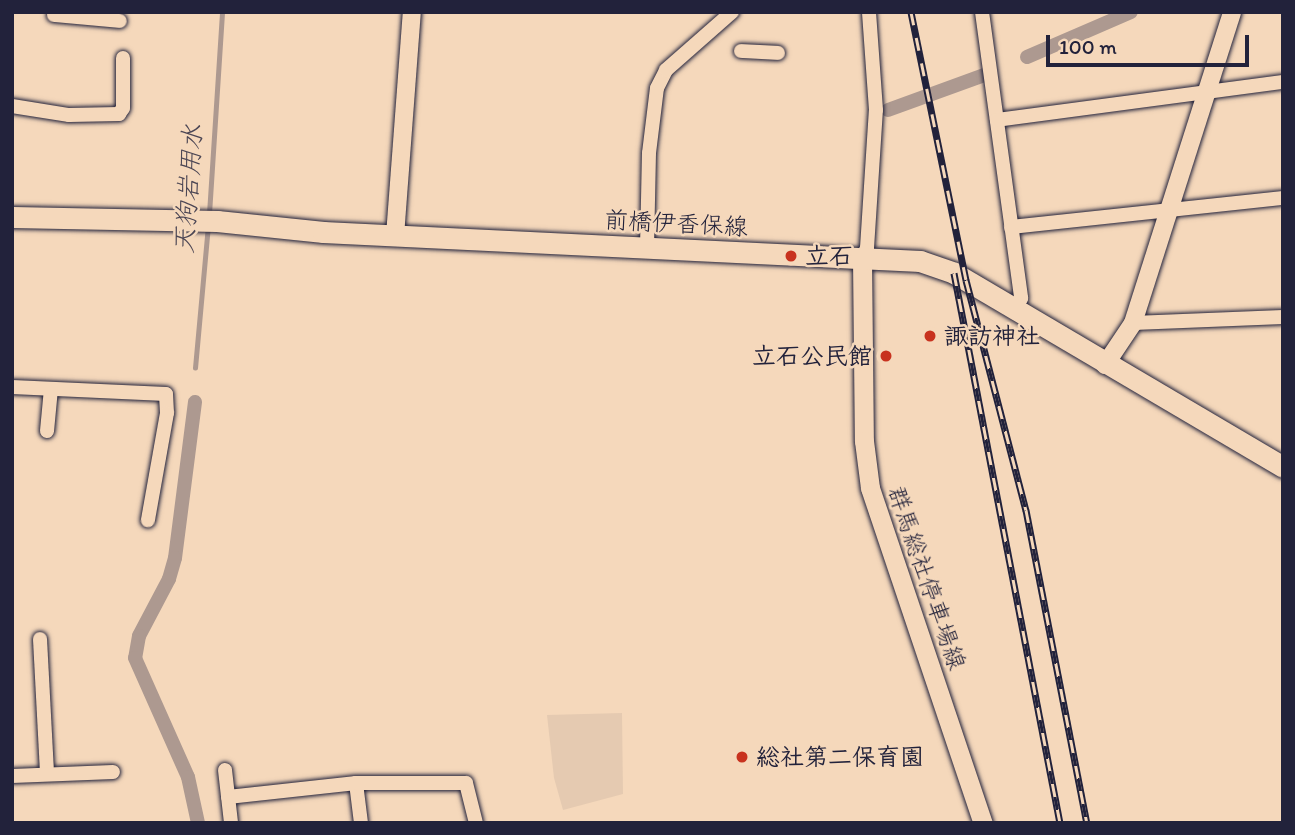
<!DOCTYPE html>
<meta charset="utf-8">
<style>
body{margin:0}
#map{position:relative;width:1295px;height:835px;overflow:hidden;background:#f5d8bb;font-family:Itim,"Klee One",sans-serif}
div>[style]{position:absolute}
.built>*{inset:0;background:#e5cab1}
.stream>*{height:4.5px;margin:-2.25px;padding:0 2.25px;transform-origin:2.25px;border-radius:2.25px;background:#ad9990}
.canal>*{height:14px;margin:-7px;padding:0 7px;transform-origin:7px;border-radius:7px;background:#ad9990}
.roads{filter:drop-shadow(0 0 2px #22223b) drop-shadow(0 0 2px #22223b)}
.minor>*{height:14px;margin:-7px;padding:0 7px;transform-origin:7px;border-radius:7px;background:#f5d8bb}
.tertiary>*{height:18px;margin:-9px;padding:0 9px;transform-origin:9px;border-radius:9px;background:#f5d8bb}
.secondary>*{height:19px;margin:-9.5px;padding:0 9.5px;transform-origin:9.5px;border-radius:9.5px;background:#f5d8bb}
.primary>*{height:21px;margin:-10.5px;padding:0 10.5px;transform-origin:10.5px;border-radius:10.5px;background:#f5d8bb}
.rail>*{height:7px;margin-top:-3.5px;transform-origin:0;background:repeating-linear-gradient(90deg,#f5d8bb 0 13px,#22223b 0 26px);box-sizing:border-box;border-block:2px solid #22223b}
.dots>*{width:19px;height:19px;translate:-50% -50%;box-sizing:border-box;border:4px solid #f5d8bb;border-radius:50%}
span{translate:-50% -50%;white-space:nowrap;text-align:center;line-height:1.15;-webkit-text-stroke:5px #f5d8bb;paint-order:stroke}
.street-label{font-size:24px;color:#22223b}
.poi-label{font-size:24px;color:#22223b;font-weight:700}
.left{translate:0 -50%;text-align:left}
.right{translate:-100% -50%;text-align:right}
.water-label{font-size:26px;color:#4c4654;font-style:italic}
.frame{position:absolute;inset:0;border:14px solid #22223b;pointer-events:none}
.scale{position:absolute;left:1046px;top:35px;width:203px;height:32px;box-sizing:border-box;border:4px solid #22223b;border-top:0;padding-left:9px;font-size:21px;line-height:24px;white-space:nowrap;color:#22223b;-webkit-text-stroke:5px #f5d8bb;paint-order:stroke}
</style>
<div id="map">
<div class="built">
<i style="clip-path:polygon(622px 713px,623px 794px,563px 810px,554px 778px,547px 715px)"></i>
</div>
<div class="stream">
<i style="left:209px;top:214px;width:202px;rotate:-86.3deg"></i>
<i style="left:195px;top:368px;width:143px;rotate:-84.8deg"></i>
</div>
<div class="canal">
<i style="left:1027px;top:57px;width:113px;rotate:-23.4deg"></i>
<i style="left:888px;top:110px;width:105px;rotate:-20deg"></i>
<i style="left:195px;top:402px;width:157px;rotate:97.3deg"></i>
<i style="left:175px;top:558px;width:22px;rotate:106deg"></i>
<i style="left:169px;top:579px;width:64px;rotate:117.8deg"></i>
<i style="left:139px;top:636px;width:22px;rotate:100deg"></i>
<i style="left:135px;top:658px;width:130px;rotate:66deg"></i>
<i style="left:188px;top:777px;width:47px;rotate:77.7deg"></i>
</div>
<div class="roads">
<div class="minor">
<i style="left:982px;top:12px;width:289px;rotate:82.2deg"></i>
<i style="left:1021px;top:298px;width:13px;rotate:117deg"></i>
<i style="left:54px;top:15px;width:66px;rotate:5.2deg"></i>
<i style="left:741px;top:51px;width:37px;rotate:3deg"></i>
<i style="left:12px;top:106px;width:58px;rotate:9deg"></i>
<i style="left:69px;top:115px;width:50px;rotate:-1.1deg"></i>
<i style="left:119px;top:114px;width:7px;rotate:-56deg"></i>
<i style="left:123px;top:108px;width:50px;rotate:-90deg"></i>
<i style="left:997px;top:120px;width:289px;rotate:-7.6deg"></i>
<i style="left:1011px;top:227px;width:274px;rotate:-6.1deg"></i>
<i style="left:647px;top:248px;width:95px;rotate:-88.8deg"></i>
<i style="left:649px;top:153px;width:65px;rotate:-83deg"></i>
<i style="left:657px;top:88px;width:20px;rotate:-63deg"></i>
<i style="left:666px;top:70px;width:88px;rotate:-41.3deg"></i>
<i style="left:862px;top:258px;width:11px;rotate:-63deg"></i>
<i style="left:867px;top:248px;width:138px;rotate:-86.3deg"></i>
<i style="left:876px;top:110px;width:98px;rotate:-94.1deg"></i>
<i style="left:1133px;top:323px;width:150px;rotate:-2.3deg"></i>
<i style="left:12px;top:387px;width:154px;rotate:2.6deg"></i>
<i style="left:166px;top:394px;width:19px;rotate:87deg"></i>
<i style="left:167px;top:413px;width:109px;rotate:100.1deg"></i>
<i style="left:47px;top:431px;width:42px;rotate:-84.6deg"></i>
<i style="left:40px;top:639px;width:135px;rotate:87deg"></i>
<i style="left:225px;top:770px;width:53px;rotate:83.5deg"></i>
<i style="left:12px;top:776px;width:101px;rotate:-2.3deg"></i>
<i style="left:356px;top:783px;width:40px;rotate:82.9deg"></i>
<i style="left:228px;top:797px;width:129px;rotate:-6.2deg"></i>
<i style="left:356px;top:783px;width:110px"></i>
<i style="left:466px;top:783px;width:41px;rotate:76deg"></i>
</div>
<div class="tertiary">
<i style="left:395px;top:236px;width:225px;rotate:-85.7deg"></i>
<i style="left:1105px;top:365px;width:50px;rotate:-56.3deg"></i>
<i style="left:1133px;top:323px;width:326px;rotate:-72.3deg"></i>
</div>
<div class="secondary">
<i style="left:862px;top:258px;width:183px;rotate:89.4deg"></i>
<i style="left:864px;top:441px;width:47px;rotate:82.7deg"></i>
<i style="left:870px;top:488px;width:354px;rotate:71.4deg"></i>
</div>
<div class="primary">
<i style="left:12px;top:217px;width:205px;rotate:1.1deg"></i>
<i style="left:217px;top:221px;width:107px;rotate:5.9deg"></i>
<i style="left:323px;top:232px;width:598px;rotate:2.78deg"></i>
<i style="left:920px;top:261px;width:36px;rotate:19deg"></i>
<i style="left:954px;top:273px;width:382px;rotate:30.5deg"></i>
</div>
</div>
<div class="rail">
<i style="left:911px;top:12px;width:274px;rotate:78.4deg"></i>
<i style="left:966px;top:280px;width:238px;rotate:75.4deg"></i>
<i style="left:1026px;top:510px;width:319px;rotate:79deg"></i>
<i style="left:954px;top:273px;width:560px;rotate:79.09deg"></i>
</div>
<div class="dots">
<i style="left:791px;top:256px;background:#c8321e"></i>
<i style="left:930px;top:336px;background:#c8321e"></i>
<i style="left:886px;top:356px;background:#c8321e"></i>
<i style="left:742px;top:757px;background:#c8321e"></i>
</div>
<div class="street-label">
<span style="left:676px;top:223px;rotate:3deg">前橋伊香保線</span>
<span style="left:927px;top:578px;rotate:71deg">群馬総社停車場線</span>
</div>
<div class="poi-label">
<span class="left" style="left:805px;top:256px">立石</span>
<span class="left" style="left:944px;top:336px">諏訪神社</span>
<span class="right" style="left:872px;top:356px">立石公民館</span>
<span class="left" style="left:756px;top:757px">総社第二保育園</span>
</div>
<div class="water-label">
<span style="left:189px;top:189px;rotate:-86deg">天狗岩用水</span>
</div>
<div class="frame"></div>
<div class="scale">100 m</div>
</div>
